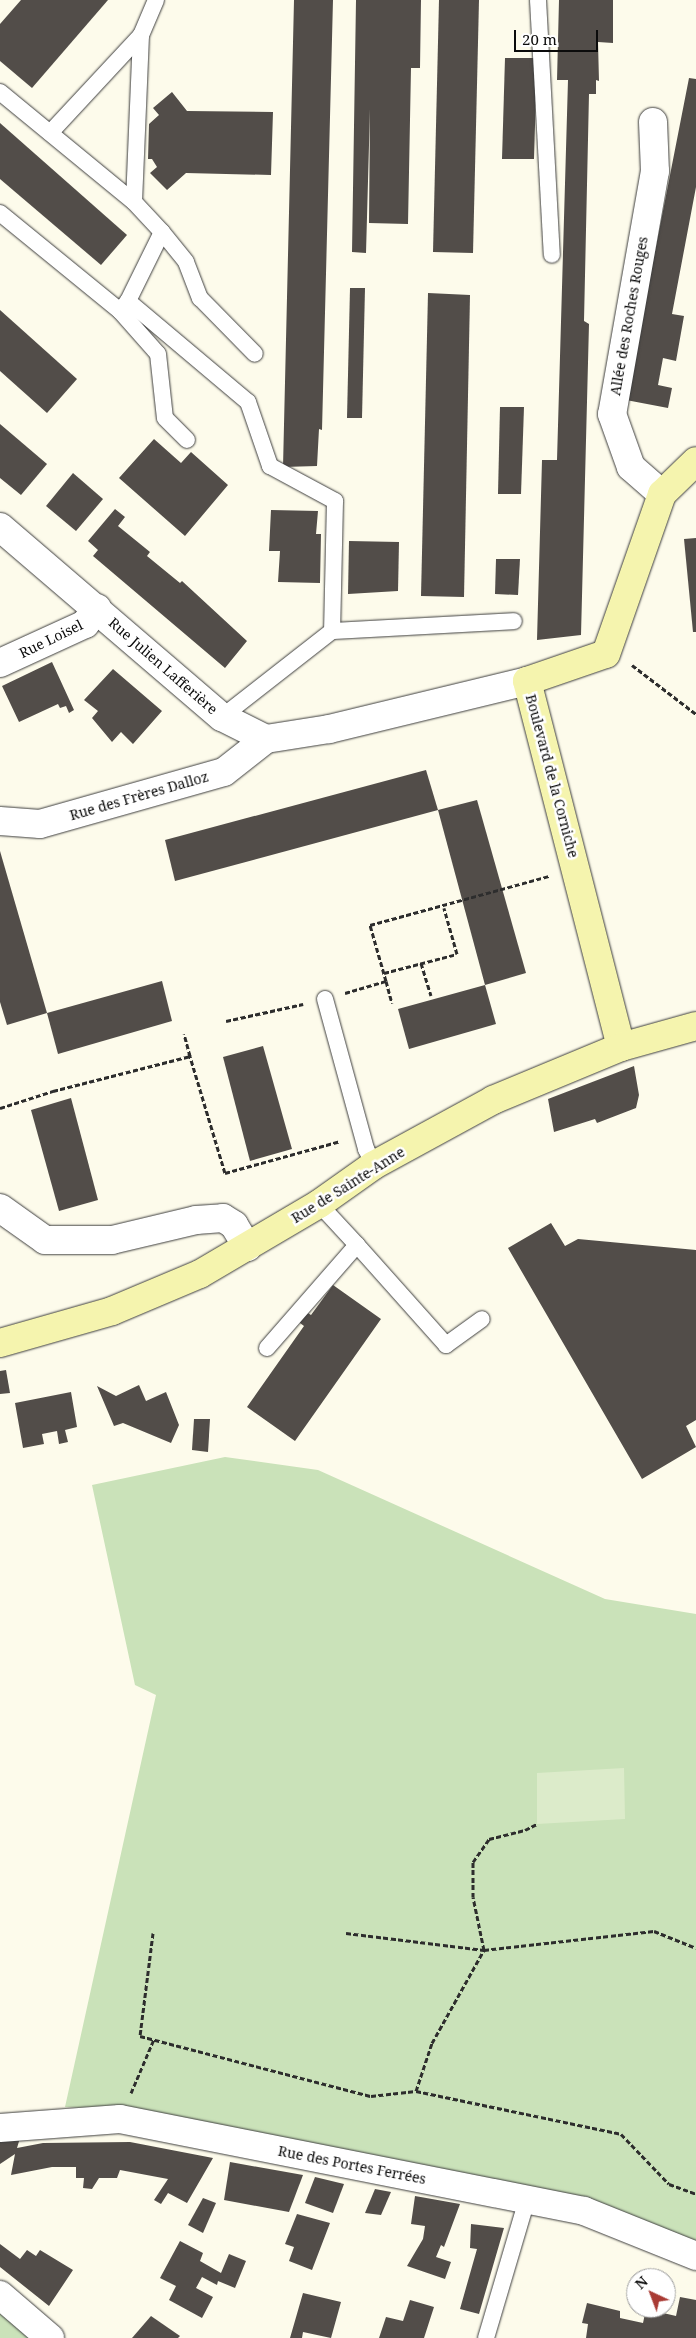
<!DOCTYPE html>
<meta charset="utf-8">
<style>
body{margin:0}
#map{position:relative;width:696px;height:2338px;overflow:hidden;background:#fdfbeb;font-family:"Noto Serif",serif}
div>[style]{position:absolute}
.green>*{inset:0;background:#cae2b9}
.pitch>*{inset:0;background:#dcebca}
.building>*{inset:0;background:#524d49}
.path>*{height:3px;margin-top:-1.5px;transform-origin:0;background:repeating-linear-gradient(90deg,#2d2d2d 0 5px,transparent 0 7.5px)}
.roads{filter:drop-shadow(0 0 1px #3e3e3e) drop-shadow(0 0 1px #3e3e3e)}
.lane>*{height:16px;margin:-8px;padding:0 8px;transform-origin:8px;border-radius:8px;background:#fff}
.street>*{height:28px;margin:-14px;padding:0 14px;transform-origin:14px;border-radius:14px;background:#fff}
.secondary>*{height:28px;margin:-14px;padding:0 14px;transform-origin:14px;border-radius:14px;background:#f5f4ae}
span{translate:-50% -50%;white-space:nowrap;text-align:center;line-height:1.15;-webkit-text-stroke:5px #fff;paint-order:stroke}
.street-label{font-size:14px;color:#0b0b0b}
.north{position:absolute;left:626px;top:2268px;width:50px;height:50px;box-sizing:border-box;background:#fff;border:1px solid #9d9d9d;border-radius:50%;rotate:317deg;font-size:14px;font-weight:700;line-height:20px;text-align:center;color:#0b0b0b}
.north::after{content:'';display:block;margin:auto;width:18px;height:22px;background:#a93b34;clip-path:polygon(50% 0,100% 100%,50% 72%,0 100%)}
.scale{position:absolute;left:514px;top:30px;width:84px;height:22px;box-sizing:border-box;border:2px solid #0b0b0b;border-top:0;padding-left:6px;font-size:15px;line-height:18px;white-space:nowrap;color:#0b0b0b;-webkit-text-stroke:4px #fff;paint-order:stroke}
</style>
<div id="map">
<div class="green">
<i style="clip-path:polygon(225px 1457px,318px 1470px,605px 1599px,696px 1614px,696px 2241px,516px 2184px,136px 2111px,65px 2107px,156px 1695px,135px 1685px,92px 1485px)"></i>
<i style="clip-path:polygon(0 2306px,35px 2338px,0 2338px)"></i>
</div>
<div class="pitch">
<i style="clip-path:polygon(624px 1768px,625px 1819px,537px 1824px,537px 1773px)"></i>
</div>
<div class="building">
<i style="clip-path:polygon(21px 0,108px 0,32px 88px,0 61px,0 24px)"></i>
<i style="clip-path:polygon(294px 0,333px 0,322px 430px,319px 429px,317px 466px,283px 467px)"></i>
<i style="clip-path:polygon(356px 0,421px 0,420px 68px,411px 68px,408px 224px,369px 223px,370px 109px,366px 253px,352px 252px)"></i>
<i style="clip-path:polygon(439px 0,479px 0,473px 253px,433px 252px)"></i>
<i style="clip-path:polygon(559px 0,613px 0,613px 43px,598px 42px,599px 81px,596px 80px,596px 94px,589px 94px,584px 321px,589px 324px,581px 635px,537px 640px,542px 460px,557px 460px,568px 80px,557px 80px)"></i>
<i style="clip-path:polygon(505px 58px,537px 58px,534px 159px,502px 159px)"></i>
<i style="clip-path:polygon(689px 78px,696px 79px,696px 187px,672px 314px,684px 316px,676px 361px,663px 358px,658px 385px,672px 388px,668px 408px,626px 400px)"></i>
<i style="clip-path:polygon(172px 92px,187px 111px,273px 112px,271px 175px,186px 173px,167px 190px,150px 173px,157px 167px,152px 159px,148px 159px,149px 124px,159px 115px,153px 108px)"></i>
<i style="clip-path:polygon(0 123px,127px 235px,101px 265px,0 179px)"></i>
<i style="clip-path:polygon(350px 288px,365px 288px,362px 418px,347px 418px)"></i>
<i style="clip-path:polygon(428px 293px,470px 295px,464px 597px,421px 596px)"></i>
<i style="clip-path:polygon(0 310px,77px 379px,47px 413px,0 371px)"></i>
<i style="clip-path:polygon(500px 407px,524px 407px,521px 494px,498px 494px)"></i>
<i style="clip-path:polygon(0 424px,47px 464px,21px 495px,0 478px)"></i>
<i style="clip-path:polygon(154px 439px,181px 463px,191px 452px,228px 485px,185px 536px,119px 478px)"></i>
<i style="clip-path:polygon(73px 473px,103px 499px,76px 531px,46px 506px)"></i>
<i style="clip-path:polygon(115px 509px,125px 517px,118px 526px,150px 552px,147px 556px,180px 583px,182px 581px,247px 641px,225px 668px,93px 556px,98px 550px,88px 541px)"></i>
<i style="clip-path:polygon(271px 510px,318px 511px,316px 534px,321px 534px,320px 583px,278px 582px,280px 551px,269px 551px)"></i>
<i style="clip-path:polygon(696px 538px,696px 632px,693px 632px,684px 539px)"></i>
<i style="clip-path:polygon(349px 541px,399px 542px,398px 591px,348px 594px)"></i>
<i style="clip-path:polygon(496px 559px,520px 559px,518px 595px,495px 594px)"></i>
<i style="clip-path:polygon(52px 662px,74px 710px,69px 713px,66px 706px,60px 708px,58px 704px,19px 722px,2px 686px)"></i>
<i style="clip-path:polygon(113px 669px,162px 711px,133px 744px,121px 732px,112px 742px,92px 718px,98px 711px,84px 700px)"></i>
<i style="clip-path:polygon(426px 770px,438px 810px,175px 881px,165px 840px)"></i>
<i style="clip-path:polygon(477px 800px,526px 973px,485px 985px,438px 810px)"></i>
<i style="clip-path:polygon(0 851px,47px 1013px,7px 1025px,0 1002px)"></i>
<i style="clip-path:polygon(162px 981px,172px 1021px,58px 1054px,47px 1013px)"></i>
<i style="clip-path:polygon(485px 985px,496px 1024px,409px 1049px,398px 1009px)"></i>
<i style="clip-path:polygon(263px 1046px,292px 1149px,250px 1161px,223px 1057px)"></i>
<i style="clip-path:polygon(634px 1066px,639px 1095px,636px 1108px,597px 1123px,595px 1119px,554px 1132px,548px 1099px)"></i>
<i style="clip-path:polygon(71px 1098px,98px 1200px,59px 1211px,31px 1110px)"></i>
<i style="clip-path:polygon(551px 1223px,565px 1246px,578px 1239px,696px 1250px,696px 1420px,686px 1426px,696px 1447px,642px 1479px,508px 1248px)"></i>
<i style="clip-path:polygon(333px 1285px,381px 1319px,295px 1441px,247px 1407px,304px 1326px,296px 1320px,303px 1310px,311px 1315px)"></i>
<i style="clip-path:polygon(6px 1370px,10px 1393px,0 1394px,0 1371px)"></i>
<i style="clip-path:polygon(139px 1385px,146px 1401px,166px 1392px,179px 1425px,171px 1443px,123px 1423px,114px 1426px,97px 1386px,116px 1396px)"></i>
<i style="clip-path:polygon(71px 1392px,77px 1427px,65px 1430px,68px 1442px,59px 1444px,57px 1431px,42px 1434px,44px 1444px,23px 1448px,15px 1403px)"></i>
<i style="clip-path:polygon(194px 1419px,210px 1419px,208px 1452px,192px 1450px)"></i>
<i style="clip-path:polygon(20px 2138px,17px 2148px,43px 2143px,130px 2142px,213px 2158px,187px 2203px,168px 2193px,161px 2204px,154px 2200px,168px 2179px,120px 2170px,117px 2178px,99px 2178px,92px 2189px,83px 2188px,84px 2178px,76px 2178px,76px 2167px,52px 2167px,11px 2175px,15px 2154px,0 2164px,0 2139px)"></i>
<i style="clip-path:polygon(230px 2162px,303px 2175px,289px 2212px,224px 2200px)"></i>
<i style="clip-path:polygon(315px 2177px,344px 2184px,333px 2213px,305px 2203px)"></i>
<i style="clip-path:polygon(375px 2189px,391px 2192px,381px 2215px,365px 2213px)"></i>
<i style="clip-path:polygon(415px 2196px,460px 2204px,444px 2247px,441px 2245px,436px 2257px,451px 2262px,445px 2279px,407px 2266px,423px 2239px,425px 2226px,411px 2224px)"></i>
<i style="clip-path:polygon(203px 2198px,216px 2203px,203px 2233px,188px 2225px)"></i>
<i style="clip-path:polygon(297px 2214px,330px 2223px,312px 2270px,289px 2261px,294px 2247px,285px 2244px)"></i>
<i style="clip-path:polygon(471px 2224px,504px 2228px,479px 2314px,460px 2309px,477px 2249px,470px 2248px)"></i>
<i style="clip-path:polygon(180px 2241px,203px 2253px,200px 2261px,221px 2273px,229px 2254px,246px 2261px,235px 2288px,218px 2281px,217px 2285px,202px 2277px,196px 2288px,213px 2297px,202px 2318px,169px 2300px,176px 2286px,160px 2278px)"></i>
<i style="clip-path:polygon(0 2244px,20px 2259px,27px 2250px,36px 2256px,40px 2250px,73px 2270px,49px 2306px,0 2267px)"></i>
<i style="clip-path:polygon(303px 2293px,341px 2302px,331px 2338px,303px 2332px,302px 2338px,290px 2338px)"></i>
<i style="clip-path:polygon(680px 2297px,696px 2300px,696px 2338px,586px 2338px,588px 2324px,582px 2323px,587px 2303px,620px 2311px,620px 2318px,643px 2323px,646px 2309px,676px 2316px)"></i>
<i style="clip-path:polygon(410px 2300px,434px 2307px,424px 2338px,379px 2338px,386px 2317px,403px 2321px)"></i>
<i style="clip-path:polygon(151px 2316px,180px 2336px,178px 2338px,132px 2338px)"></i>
</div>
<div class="path">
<i style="left:632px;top:665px;width:81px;rotate:37.4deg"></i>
<i style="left:421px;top:963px;width:34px;rotate:73deg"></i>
<i style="left:384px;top:973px;width:75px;rotate:-14.6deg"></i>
<i style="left:457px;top:954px;width:48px;rotate:-105.8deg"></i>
<i style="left:386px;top:981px;width:23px;rotate:75deg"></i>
<i style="left:345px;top:993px;width:43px;rotate:-16.3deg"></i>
<i style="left:386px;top:981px;width:58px;rotate:-105.9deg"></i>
<i style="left:370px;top:925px;width:186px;rotate:-15.3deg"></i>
<i style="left:226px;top:1021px;width:79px;rotate:-12.4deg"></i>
<i style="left:189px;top:1053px;width:125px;rotate:73.3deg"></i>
<i style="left:225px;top:1173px;width:119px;rotate:-15.5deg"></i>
<i style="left:0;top:1108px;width:56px;rotate:-17.8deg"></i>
<i style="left:53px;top:1091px;width:141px;rotate:-14.3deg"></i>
<i style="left:190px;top:1056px;width:23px;rotate:-105deg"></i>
<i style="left:153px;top:1933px;width:104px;rotate:97.2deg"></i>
<i style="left:140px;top:2036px;width:239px;rotate:14.6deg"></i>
<i style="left:371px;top:2096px;width:45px;rotate:-6.3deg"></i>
<i style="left:416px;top:2091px;width:209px;rotate:11.8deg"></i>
<i style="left:621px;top:2134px;width:69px;rotate:46.2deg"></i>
<i style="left:669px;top:2184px;width:29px;rotate:20deg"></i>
<i style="left:346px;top:1933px;width:139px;rotate:7deg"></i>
<i style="left:484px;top:1950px;width:171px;rotate:-6.4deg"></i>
<i style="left:654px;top:1931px;width:45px;rotate:22deg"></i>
<i style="left:416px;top:2091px;width:51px;rotate:-71.6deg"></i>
<i style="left:432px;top:2043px;width:107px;rotate:-60.8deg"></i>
<i style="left:484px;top:1950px;width:54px;rotate:-101.7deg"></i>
<i style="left:473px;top:1897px;width:35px;rotate:-90deg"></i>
<i style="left:473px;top:1862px;width:28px;rotate:-55deg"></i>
<i style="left:489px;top:1839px;width:37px;rotate:-14deg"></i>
<i style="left:525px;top:1830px;width:13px;rotate:-27deg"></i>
<i style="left:131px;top:2093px;width:59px;rotate:-66.9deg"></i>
</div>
<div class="roads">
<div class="lane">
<i style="left:156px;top:0;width:38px;rotate:113deg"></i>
<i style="left:141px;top:35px;width:167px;rotate:92.4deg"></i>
<i style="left:134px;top:202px;width:41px;rotate:47deg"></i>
<i style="left:162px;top:232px;width:77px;rotate:116.2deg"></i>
<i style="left:128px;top:301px;width:157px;rotate:40.1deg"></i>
<i style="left:248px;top:402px;width:68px;rotate:71deg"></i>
<i style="left:270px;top:466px;width:74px;rotate:28.3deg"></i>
<i style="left:335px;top:501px;width:130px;rotate:91.3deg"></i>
<i style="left:332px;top:631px;width:182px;rotate:-3.1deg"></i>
<i style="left:538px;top:0;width:255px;rotate:86.9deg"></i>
<i style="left:0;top:92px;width:173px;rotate:39.4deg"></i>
<i style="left:50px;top:133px;width:134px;rotate:-47.1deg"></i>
<i style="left:0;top:213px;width:155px;rotate:39.2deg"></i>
<i style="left:120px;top:311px;width:13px;rotate:-51deg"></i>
<i style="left:162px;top:232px;width:38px;rotate:51deg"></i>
<i style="left:186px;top:262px;width:39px;rotate:69deg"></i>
<i style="left:200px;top:298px;width:78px;rotate:45.5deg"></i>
<i style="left:120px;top:311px;width:57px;rotate:48.5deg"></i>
<i style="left:158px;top:354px;width:64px;rotate:83.8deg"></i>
<i style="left:165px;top:418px;width:31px;rotate:45deg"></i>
<i style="left:222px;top:717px;width:140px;rotate:-38deg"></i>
<i style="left:325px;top:999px;width:156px;rotate:74.7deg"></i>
<i style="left:366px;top:1149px;width:18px;rotate:63deg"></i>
<i style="left:357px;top:1245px;width:134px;rotate:48.3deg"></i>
<i style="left:446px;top:1345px;width:44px;rotate:-35.8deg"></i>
<i style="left:267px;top:1348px;width:137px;rotate:-48.9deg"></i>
<i style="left:357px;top:1245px;width:56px;rotate:-132.8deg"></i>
<i style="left:486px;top:2338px;width:144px;rotate:-73.5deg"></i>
</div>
<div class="street">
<i style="left:653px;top:122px;width:49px;rotate:87.7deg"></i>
<i style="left:655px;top:171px;width:247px;rotate:100deg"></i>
<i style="left:612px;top:414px;width:56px;rotate:70.3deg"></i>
<i style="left:631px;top:467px;width:41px;rotate:41.1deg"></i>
<i style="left:0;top:527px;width:292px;rotate:40.6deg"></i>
<i style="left:222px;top:717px;width:49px;rotate:26.6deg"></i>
<i style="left:266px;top:739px;width:64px;rotate:-9deg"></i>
<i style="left:329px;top:729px;width:204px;rotate:-13.6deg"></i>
<i style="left:0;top:663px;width:94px;rotate:-24.6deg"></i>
<i style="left:85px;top:624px;width:20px;rotate:-53deg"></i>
<i style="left:0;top:821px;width:40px;rotate:4.3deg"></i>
<i style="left:40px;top:824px;width:191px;rotate:-15.8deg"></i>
<i style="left:224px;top:772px;width:53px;rotate:-38.2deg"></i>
<i style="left:0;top:1208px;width:55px;rotate:35.4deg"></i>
<i style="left:45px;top:1240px;width:67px"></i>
<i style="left:112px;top:1240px;width:86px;rotate:-13.4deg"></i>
<i style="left:196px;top:1220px;width:27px;rotate:-4deg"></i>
<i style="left:223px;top:1218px;width:13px;rotate:32deg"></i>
<i style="left:234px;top:1225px;width:26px;rotate:59deg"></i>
<i style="left:0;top:2128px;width:120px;rotate:-4.3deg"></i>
<i style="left:120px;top:2119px;width:473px;rotate:11.2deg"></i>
<i style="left:584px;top:2211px;width:121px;rotate:21.9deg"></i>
<i style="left:0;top:2295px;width:66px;rotate:40.7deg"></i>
</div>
<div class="secondary">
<i style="left:621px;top:1047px;width:378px;rotate:-104.4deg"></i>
<i style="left:527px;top:681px;width:83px;rotate:-18.9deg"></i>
<i style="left:606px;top:654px;width:170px;rotate:-70.7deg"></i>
<i style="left:662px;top:494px;width:47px;rotate:-44.1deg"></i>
<i style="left:0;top:1343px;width:116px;rotate:-15.9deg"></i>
<i style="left:112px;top:1311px;width:95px;rotate:-22.8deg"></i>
<i style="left:200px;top:1274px;width:138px;rotate:-30.5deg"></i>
<i style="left:319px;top:1204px;width:67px;rotate:-35.3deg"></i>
<i style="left:374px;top:1165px;width:136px;rotate:-28.6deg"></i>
<i style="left:493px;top:1100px;width:139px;rotate:-22.5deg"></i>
<i style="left:621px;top:1047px;width:78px;rotate:-15.6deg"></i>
</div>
</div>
<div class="street-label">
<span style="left:629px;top:316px;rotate:-80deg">Allée des Roches Rouges</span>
<span style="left:51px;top:639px;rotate:-26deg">Rue Loisel</span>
<span style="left:163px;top:666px;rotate:41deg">Rue Julien Lafferière</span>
<span style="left:552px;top:776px;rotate:75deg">Boulevard de la Corniche</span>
<span style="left:139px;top:796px;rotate:-16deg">Rue des Frères Dalloz</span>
<span style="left:348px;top:1185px;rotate:-32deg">Rue de Sainte-Anne</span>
<span style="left:352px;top:2165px;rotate:11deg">Rue des Portes Ferrées</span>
</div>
<div class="north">N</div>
<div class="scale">20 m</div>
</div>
